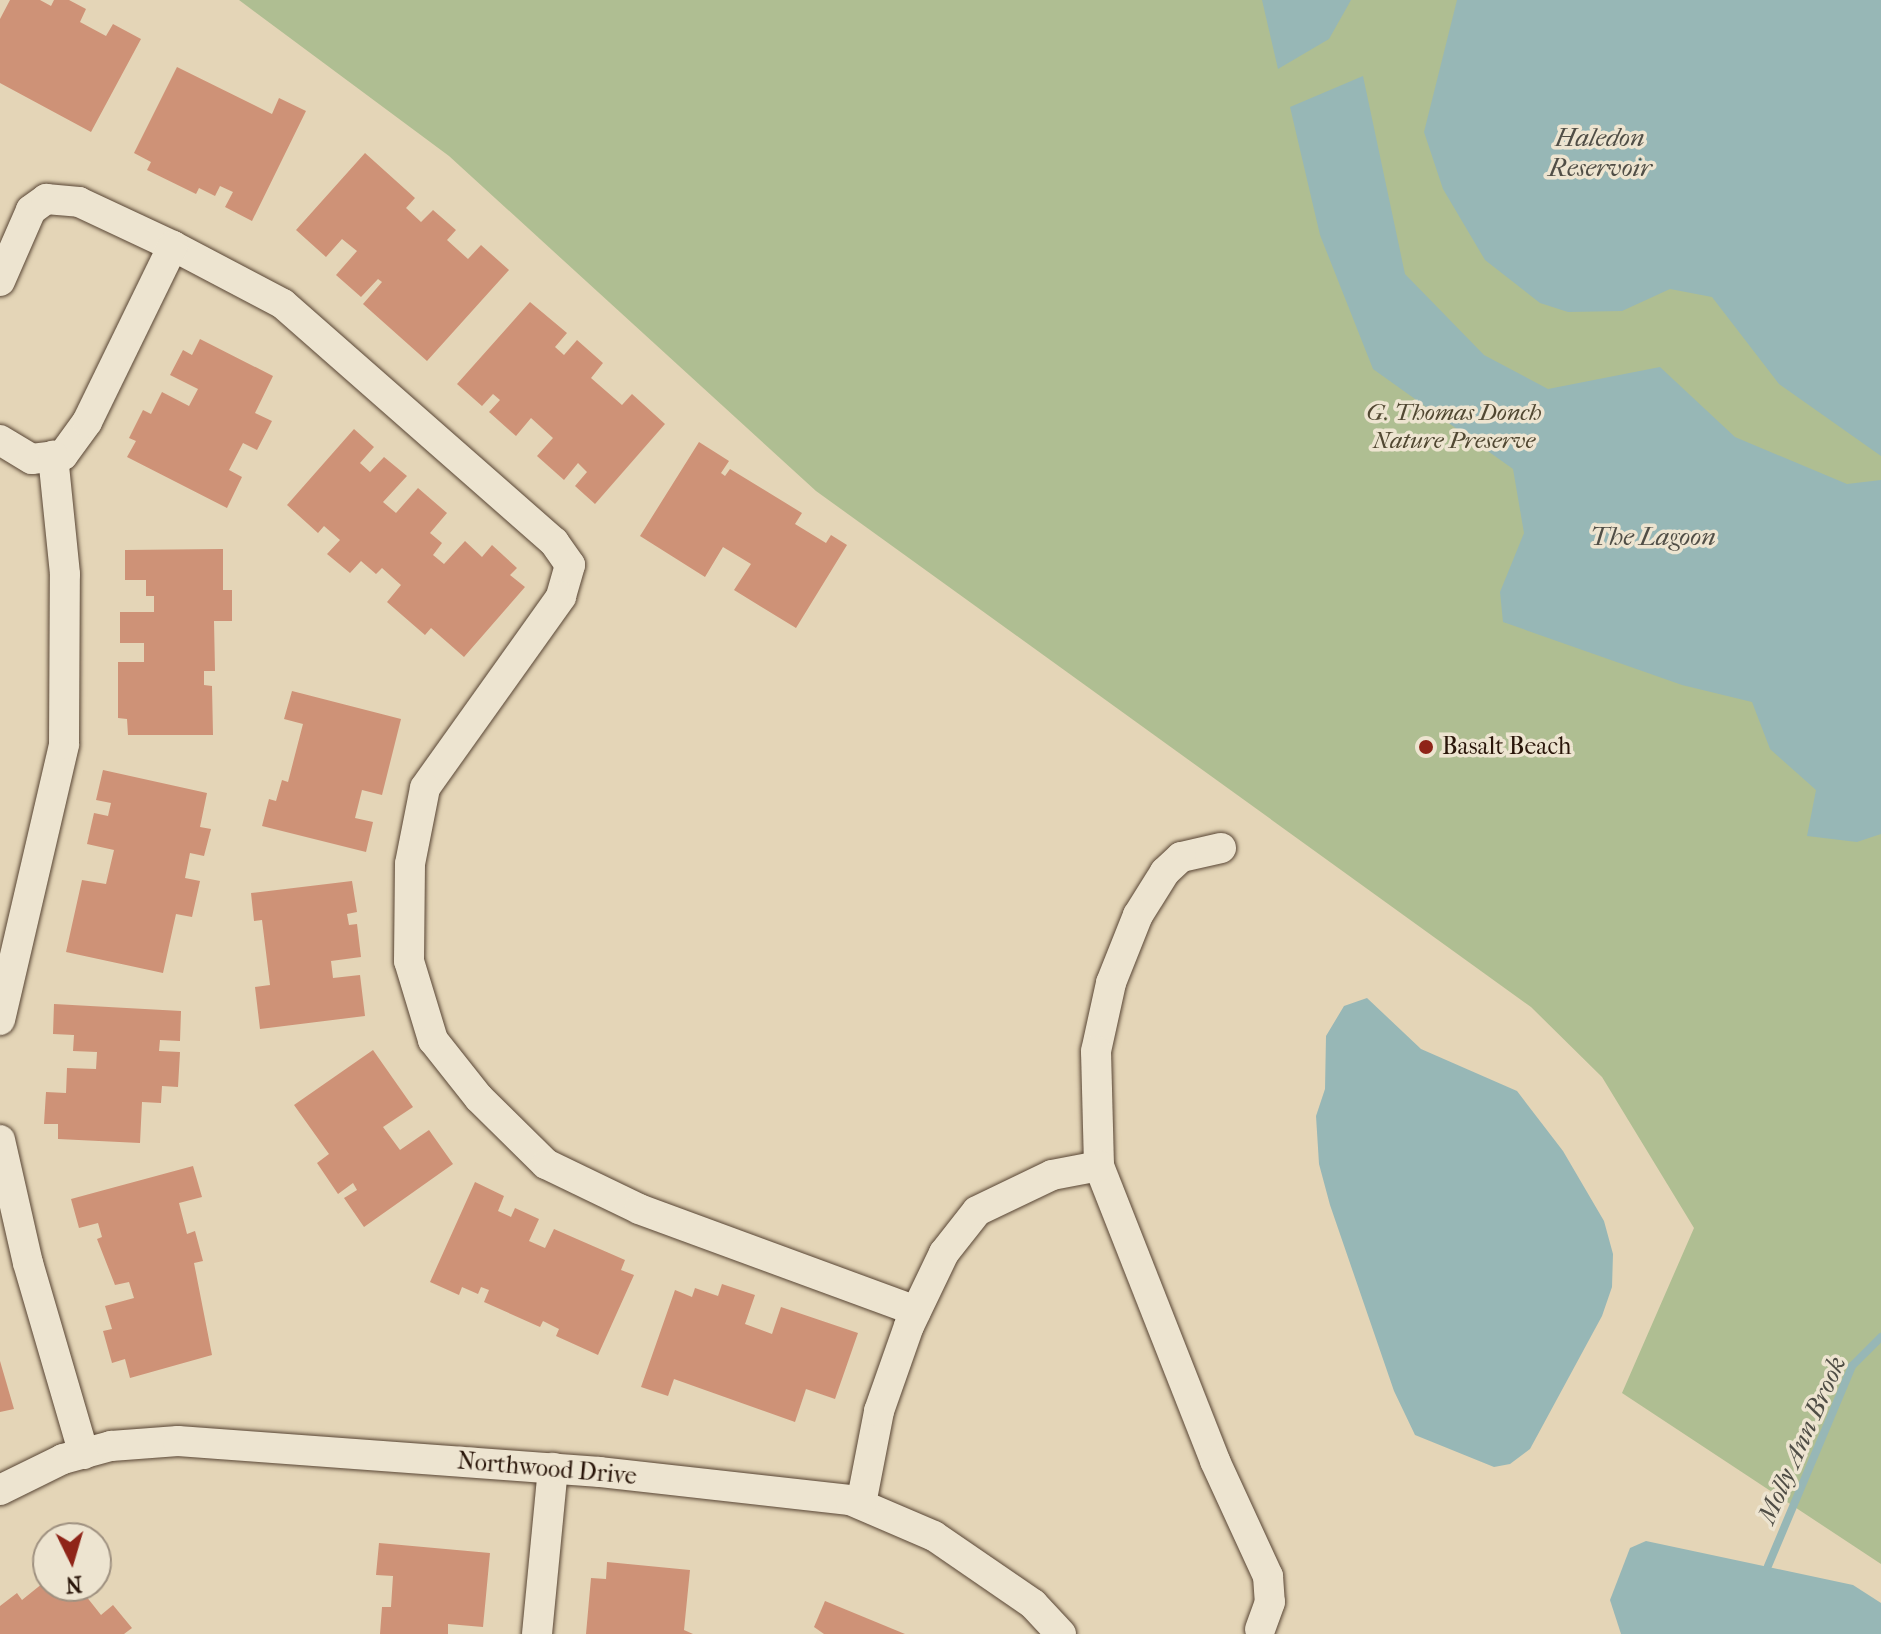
<!DOCTYPE html>
<style>
body{margin:0}
#map{position:relative;width:1881px;height:1634px;overflow:hidden;background:#e4d5b7;font-family:"IM FELL French Canon",serif}
div>[style]{position:absolute}
.green>*{inset:0;background:#afbe92}
.water>*{inset:0;background:#97b7b6}
.stream>*{height:8px;margin:-4px;padding:0 4px;transform-origin:4px;border-radius:4px;background:#97b7b6}
.building>*{inset:0;background:#ce9277}
.roads{filter:drop-shadow(0 0 2px #584534) drop-shadow(0 0 2px #584534)}
.street>*{height:30px;margin:-15px;padding:0 15px;transform-origin:15px;border-radius:15px;background:#ede4d0}
.dots>*{width:22px;height:22px;translate:-50% -50%;box-sizing:border-box;border:4px solid #ede4d0;border-radius:50%}
span{translate:-50% -50%;white-space:nowrap;text-align:center;line-height:1.15;-webkit-text-stroke:7px #ede4d0;paint-order:stroke}
.park-label{font-size:24px;color:#514832;font-style:italic}
.poi-label{font-size:24px;color:#291509}
.left{translate:0 -50%;text-align:left}
.street-label{font-size:24px;color:#291509}
.water-label{font-size:26px;color:#504e46;font-style:italic}
.north{position:absolute;left:32px;top:1522px;width:80px;height:80px;box-sizing:border-box;background:#ede4d0;border:2px solid #9f9180;border-radius:50%;rotate:175deg;font-size:22px;font-weight:700;line-height:32px;text-align:center;color:#291509}
.north::after{content:'';display:block;margin:auto;width:28px;height:36px;background:#8f2418;clip-path:polygon(50% 0,100% 100%,50% 72%,0 100%)}
</style>
<div id="map">
<div class="green">
<i style="clip-path:polygon(239px 0,1881px 0,1881px 1564px,1622px 1393px,1694px 1228px,1602px 1077px,1531px 1007px,816px 491px,449px 156px)"></i>
</div>
<div class="water">
<i style="clip-path:polygon(1262px 0,1351px 0,1329px 39px,1278px 69px)"></i>
<i style="clip-path:polygon(1457px 0,1881px 0,1881px 456px,1779px 384px,1712px 297px,1670px 289px,1622px 311px,1568px 312px,1540px 303px,1485px 260px,1443px 189px,1424px 132px)"></i>
<i style="clip-path:polygon(1363px 76px,1405px 274px,1484px 355px,1548px 389px,1660px 367px,1735px 437px,1847px 484px,1881px 480px,1881px 834px,1857px 842px,1807px 836px,1816px 790px,1770px 749px,1752px 702px,1682px 685px,1503px 622px,1500px 592px,1524px 533px,1513px 469px,1373px 369px,1320px 235px,1290px 107px)"></i>
<i style="clip-path:polygon(1367px 998px,1421px 1049px,1517px 1091px,1563px 1151px,1604px 1221px,1613px 1254px,1612px 1287px,1602px 1316px,1530px 1449px,1510px 1464px,1494px 1467px,1415px 1435px,1394px 1391px,1330px 1205px,1319px 1164px,1316px 1116px,1325px 1089px,1326px 1036px,1344px 1006px)"></i>
<i style="clip-path:polygon(1646px 1541px,1853px 1585px,1881px 1603px,1881px 1634px,1621px 1634px,1610px 1600px,1630px 1548px)"></i>
</div>
<div class="stream">
<i style="left:1768px;top:1566px;width:217px;rotate:-67.2deg"></i>
<i style="left:1852px;top:1366px;width:41px;rotate:-45deg"></i>
</div>
<div class="building">
<i style="clip-path:polygon(10px 0,40px 0,51px 6px,54px 0,69px 0,86px 9px,80px 22px,106px 36px,113px 24px,141px 39px,91px 132px,0 83px,0 19px)"></i>
<i style="clip-path:polygon(177px 67px,272px 114px,279px 98px,306px 111px,252px 221px,225px 207px,233px 192px,220px 186px,215px 196px,199px 188px,196px 194px,147px 170px,151px 162px,134px 153px)"></i>
<i style="clip-path:polygon(365px 153px,415px 198px,406px 208px,421px 222px,433px 210px,456px 230px,447px 240px,468px 259px,481px 245px,509px 270px,427px 361px,363px 304px,382px 282px,378px 279px,361px 297px,336px 275px,357px 251px,342px 239px,326px 257px,296px 230px)"></i>
<i style="clip-path:polygon(530px 302px,567px 333px,555px 347px,564px 355px,577px 340px,603px 363px,591px 378px,622px 405px,632px 394px,665px 424px,595px 504px,575px 486px,587px 472px,578px 463px,564px 480px,537px 456px,553px 438px,531px 418px,516px 436px,489px 412px,500px 400px,493px 394px,482px 406px,457px 384px)"></i>
<i style="clip-path:polygon(200px 339px,273px 376px,255px 413px,272px 421px,257px 450px,243px 443px,229px 470px,242px 477px,227px 508px,127px 457px,136px 441px,129px 438px,143px 410px,151px 414px,162px 392px,189px 406px,198px 389px,170px 375px,183px 350px,192px 355px)"></i>
<i style="clip-path:polygon(354px 429px,374px 447px,360px 463px,370px 472px,384px 457px,407px 476px,383px 502px,396px 513px,418px 488px,447px 513px,430px 533px,442px 543px,433px 555px,444px 564px,465px 541px,482px 557px,492px 545px,517px 568px,510px 575px,525px 587px,464px 657px,431px 628px,425px 635px,387px 602px,401px 585px,382px 568px,376px 574px,361px 561px,350px 573px,327px 554px,340px 540px,324px 526px,318px 533px,287px 505px)"></i>
<i style="clip-path:polygon(699px 442px,729px 461px,721px 473px,725px 476px,730px 469px,802px 513px,795px 524px,826px 543px,831px 535px,847px 545px,796px 628px,734px 590px,751px 564px,723px 547px,705px 577px,640px 536px)"></i>
<i style="clip-path:polygon(223px 549px,223px 590px,232px 590px,232px 621px,214px 621px,215px 671px,204px 671px,204px 685px,212px 686px,213px 735px,128px 735px,127px 719px,118px 718px,118px 662px,144px 662px,144px 643px,120px 643px,120px 612px,154px 612px,154px 596px,146px 596px,146px 580px,125px 580px,125px 550px)"></i>
<i style="clip-path:polygon(292px 691px,401px 719px,382px 795px,362px 790px,355px 818px,373px 822px,366px 852px,262px 826px,269px 799px,276px 801px,282px 780px,288px 782px,303px 724px,284px 719px)"></i>
<i style="clip-path:polygon(103px 770px,207px 793px,200px 827px,211px 829px,204px 856px,190px 853px,185px 878px,200px 881px,192px 917px,176px 914px,163px 973px,66px 952px,82px 880px,106px 884px,114px 850px,87px 844px,94px 813px,108px 816px,111px 803px,96px 800px)"></i>
<i style="clip-path:polygon(352px 881px,357px 912px,347px 914px,349px 925px,357px 924px,361px 957px,331px 961px,333px 978px,360px 975px,365px 1016px,260px 1029px,255px 987px,270px 985px,262px 920px,254px 921px,251px 893px)"></i>
<i style="clip-path:polygon(54px 1004px,181px 1011px,180px 1041px,160px 1040px,159px 1051px,180px 1052px,178px 1087px,162px 1086px,161px 1103px,142px 1102px,140px 1143px,58px 1139px,58px 1124px,44px 1124px,46px 1092px,66px 1093px,67px 1068px,96px 1069px,97px 1052px,73px 1051px,74px 1035px,53px 1034px)"></i>
<i style="clip-path:polygon(373px 1050px,413px 1107px,383px 1127px,400px 1150px,429px 1130px,453px 1164px,364px 1227px,344px 1198px,357px 1190px,353px 1183px,338px 1194px,317px 1163px,329px 1154px,294px 1105px)"></i>
<i style="clip-path:polygon(193px 1166px,202px 1197px,179px 1203px,187px 1234px,195px 1231px,203px 1261px,194px 1263px,212px 1355px,130px 1378px,125px 1359px,112px 1363px,103px 1331px,112px 1329px,105px 1306px,134px 1298px,129px 1282px,115px 1285px,97px 1239px,102px 1237px,98px 1223px,79px 1228px,71px 1199px)"></i>
<i style="clip-path:polygon(475px 1182px,504px 1196px,498px 1211px,511px 1217px,515px 1208px,539px 1219px,529px 1241px,545px 1248px,554px 1229px,625px 1260px,621px 1270px,634px 1275px,598px 1355px,556px 1336px,559px 1329px,543px 1321px,540px 1327px,484px 1302px,489px 1290px,481px 1287px,478px 1294px,462px 1287px,459px 1295px,430px 1282px)"></i>
<i style="clip-path:polygon(722px 1284px,755px 1295px,745px 1324px,772px 1334px,781px 1307px,858px 1333px,835px 1399px,806px 1389px,795px 1422px,674px 1379px,668px 1396px,641px 1387px,675px 1290px,692px 1297px,695px 1288px,718px 1296px)"></i>
<i style="clip-path:polygon(0 1361px,14px 1409px,0 1412px)"></i>
<i style="clip-path:polygon(379px 1543px,490px 1553px,483px 1627px,448px 1624px,448px 1634px,380px 1634px,382px 1607px,391px 1607px,393px 1576px,376px 1575px)"></i>
<i style="clip-path:polygon(607px 1562px,690px 1570px,684px 1630px,693px 1634px,586px 1634px,591px 1578px,606px 1579px)"></i>
<i style="clip-path:polygon(48px 1579px,48px 1586px,88px 1586px,82px 1591px,101px 1615px,113px 1605px,132px 1628px,124px 1634px,0 1634px,0 1606px,17px 1593px,22px 1600px)"></i>
<i style="clip-path:polygon(825px 1601px,905px 1634px,824px 1634px,814px 1627px)"></i>
</div>
<div class="roads">
<div class="street">
<i style="left:0;top:281px;width:77px;rotate:-66.4deg"></i>
<i style="left:31px;top:210px;width:19px;rotate:-36deg"></i>
<i style="left:46px;top:199px;width:33px;rotate:5deg"></i>
<i style="left:79px;top:202px;width:104px;rotate:25.1deg"></i>
<i style="left:173px;top:246px;width:124px;rotate:27.8deg"></i>
<i style="left:283px;top:304px;width:361px;rotate:41.3deg"></i>
<i style="left:554px;top:542px;width:28px;rotate:55deg"></i>
<i style="left:570px;top:565px;width:33px;rotate:106deg"></i>
<i style="left:561px;top:597px;width:234px;rotate:125.5deg"></i>
<i style="left:425px;top:788px;width:77px;rotate:101.2deg"></i>
<i style="left:410px;top:864px;width:97px;rotate:90.6deg"></i>
<i style="left:409px;top:961px;width:83px;rotate:73.1deg"></i>
<i style="left:433px;top:1040px;width:74px;rotate:51.6deg"></i>
<i style="left:479px;top:1098px;width:94px;rotate:44.6deg"></i>
<i style="left:546px;top:1164px;width:103px;rotate:25.8deg"></i>
<i style="left:639px;top:1209px;width:295px;rotate:20.2deg"></i>
<i style="left:0;top:440px;width:37px;rotate:31deg"></i>
<i style="left:32px;top:459px;width:31px;rotate:-7deg"></i>
<i style="left:63px;top:455px;width:41px;rotate:-54deg"></i>
<i style="left:87px;top:422px;width:196px;rotate:-64deg"></i>
<i style="left:1221px;top:848px;width:41px;rotate:167.3deg"></i>
<i style="left:1181px;top:857px;width:22px;rotate:137deg"></i>
<i style="left:1165px;top:872px;width:51px;rotate:122.1deg"></i>
<i style="left:1138px;top:915px;width:73px;rotate:111.7deg"></i>
<i style="left:1111px;top:983px;width:70px;rotate:102.4deg"></i>
<i style="left:1096px;top:1051px;width:115px;rotate:88.5deg"></i>
<i style="left:1099px;top:1166px;width:317px;rotate:68.5deg"></i>
<i style="left:1215px;top:1461px;width:127px;rotate:65.3deg"></i>
<i style="left:1268px;top:1576px;width:26px;rotate:86deg"></i>
<i style="left:1270px;top:1602px;width:29px;rotate:110deg"></i>
<i style="left:0;top:1020px;width:283px;rotate:-76.9deg"></i>
<i style="left:64px;top:744px;width:170px;rotate:-89.7deg"></i>
<i style="left:65px;top:574px;width:119px;rotate:-95.8deg"></i>
<i style="left:0;top:1140px;width:126px;rotate:77.2deg"></i>
<i style="left:28px;top:1263px;width:199px;rotate:73.7deg"></i>
<i style="left:0;top:1490px;width:70px;rotate:-26.2deg"></i>
<i style="left:63px;top:1459px;width:50px;rotate:-15.2deg"></i>
<i style="left:111px;top:1446px;width:67px;rotate:-4.3deg"></i>
<i style="left:178px;top:1441px;width:423px;rotate:4.2deg"></i>
<i style="left:600px;top:1472px;width:252px;rotate:6.4deg"></i>
<i style="left:850px;top:1500px;width:91px;rotate:23.2deg"></i>
<i style="left:934px;top:1536px;width:120px;rotate:34.5deg"></i>
<i style="left:1033px;top:1604px;width:41px;rotate:47deg"></i>
<i style="left:861px;top:1504px;width:95px;rotate:-79deg"></i>
<i style="left:879px;top:1411px;width:90px;rotate:-70.6deg"></i>
<i style="left:909px;top:1326px;width:81px;rotate:-64.4deg"></i>
<i style="left:944px;top:1253px;width:53px;rotate:-51.8deg"></i>
<i style="left:977px;top:1211px;width:83px;rotate:-25.6deg"></i>
<i style="left:1052px;top:1175px;width:48px;rotate:-10.8deg"></i>
<i style="left:537px;top:1634px;width:167px;rotate:-84.5deg"></i>
</div>
</div>
<div class="dots">
<i style="left:1426px;top:747px;background:#8f2418"></i>
</div>
<div class="park-label">
<span style="left:1454px;top:427px">G. Thomas Donch<br>Nature Preserve</span>
</div>
<div class="poi-label">
<span class="left" style="left:1442px;top:747px">Basalt Beach</span>
</div>
<div class="street-label">
<span style="left:547px;top:1469px;rotate:5deg">Northwood Drive</span>
</div>
<div class="water-label">
<span style="left:1600px;top:153px">Haledon<br>Reservoir</span>
<span style="left:1653px;top:537px">The Lagoon</span>
<span style="left:1802px;top:1440px;rotate:-66deg">Molly Ann Brook</span>
</div>
<div class="north">N</div>
</div>
